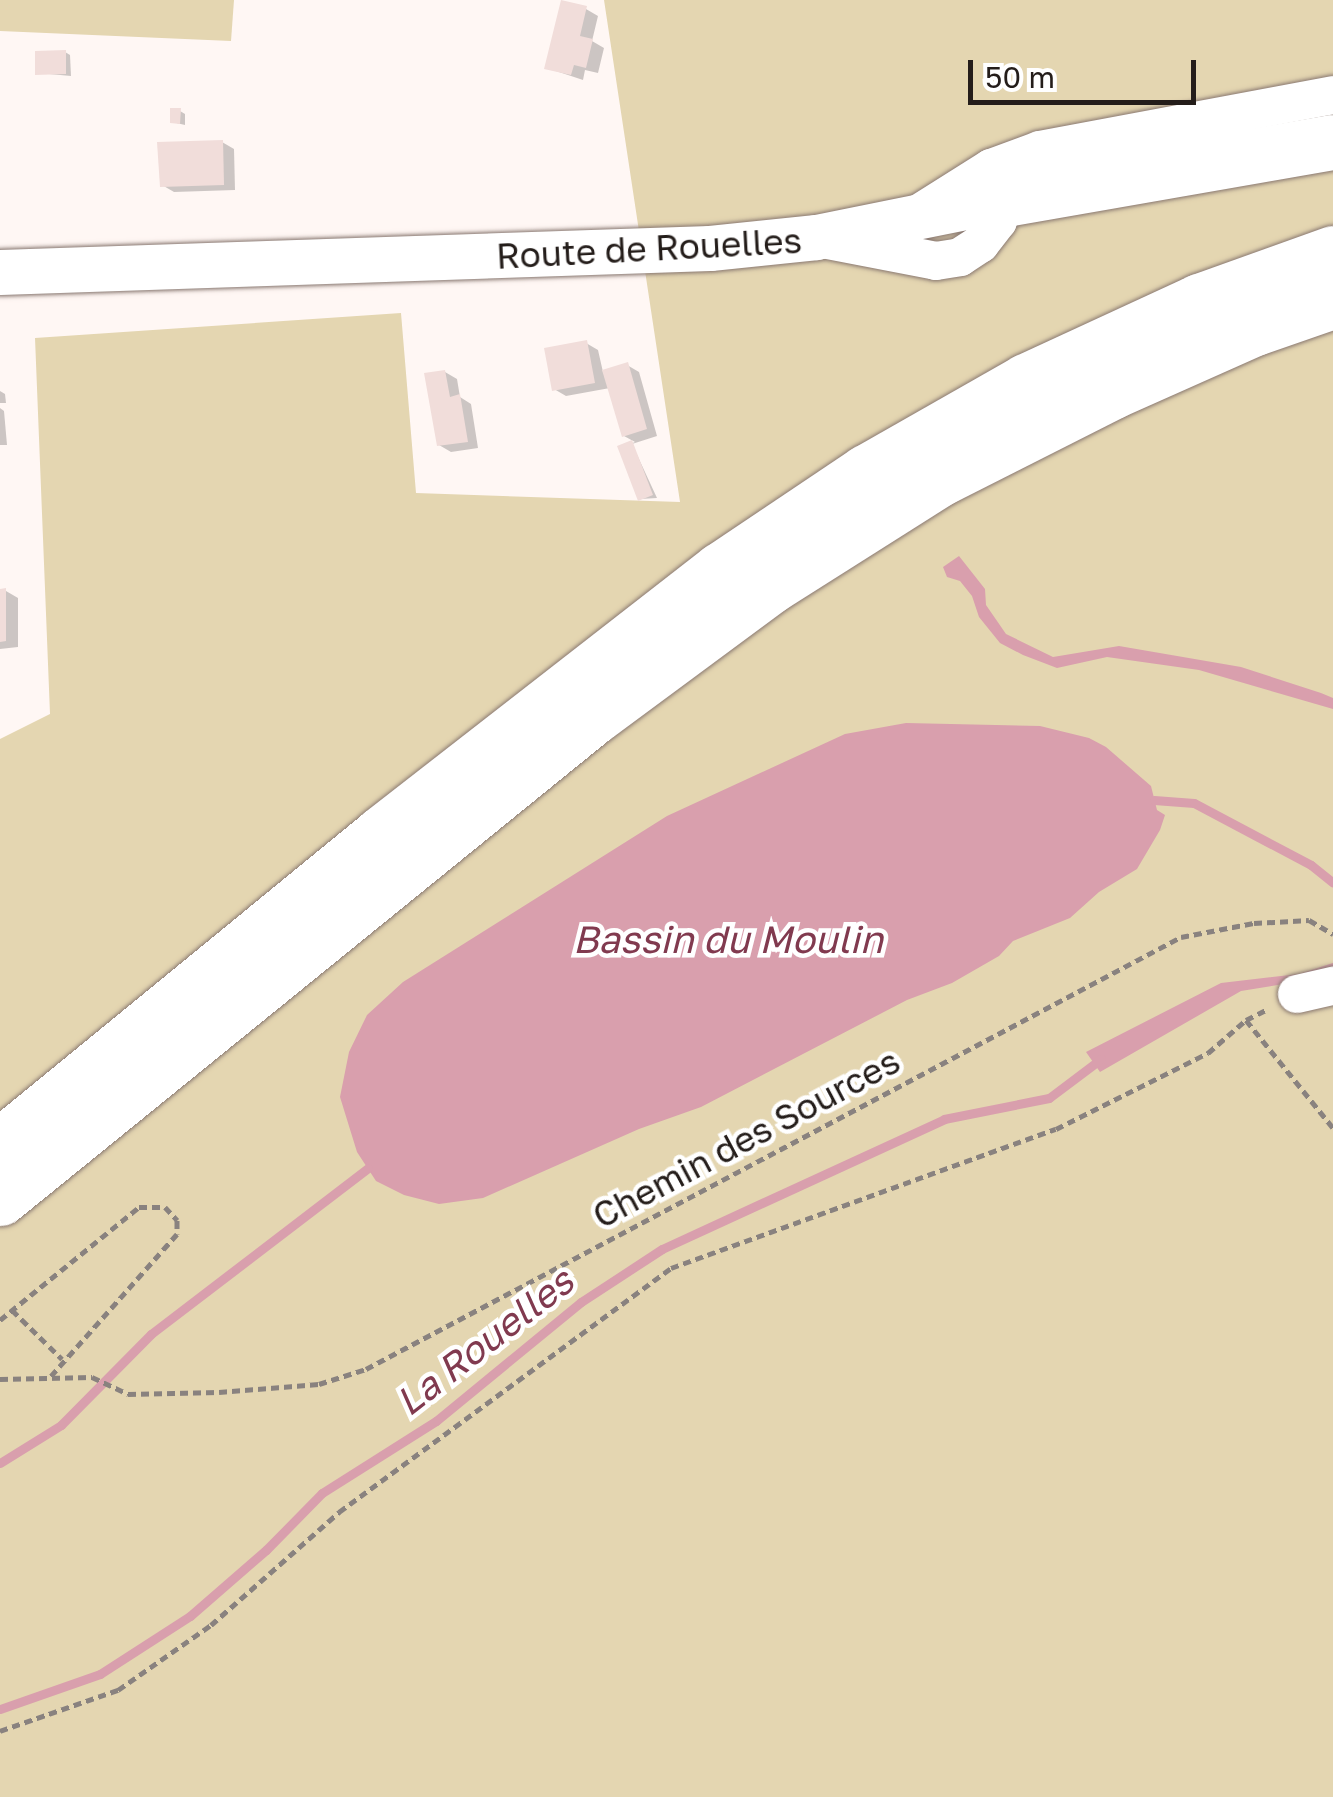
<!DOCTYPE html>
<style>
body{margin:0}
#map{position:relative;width:1333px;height:1797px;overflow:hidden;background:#fff7f4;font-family:"Golos Text",sans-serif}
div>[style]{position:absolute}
.green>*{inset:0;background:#e4d6b1}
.water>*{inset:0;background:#d99fad}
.shadow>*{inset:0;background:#0003}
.stream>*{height:9px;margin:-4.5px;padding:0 4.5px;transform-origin:4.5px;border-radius:4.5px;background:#d99fad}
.building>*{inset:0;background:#f1ddda}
.path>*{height:5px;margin-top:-2.5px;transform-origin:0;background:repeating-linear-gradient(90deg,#89827f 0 8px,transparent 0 13px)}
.roads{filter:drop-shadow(0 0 2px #897871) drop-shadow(0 0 2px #897871)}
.minor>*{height:38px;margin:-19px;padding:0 19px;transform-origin:19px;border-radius:19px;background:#fff}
.tertiary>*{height:45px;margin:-22.5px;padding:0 22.5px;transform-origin:22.5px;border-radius:22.5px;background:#fff}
.trunk>*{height:55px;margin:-27.5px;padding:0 27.5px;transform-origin:27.5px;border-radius:27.5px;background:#fff}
span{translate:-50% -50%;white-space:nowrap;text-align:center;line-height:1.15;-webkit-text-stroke:9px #fff;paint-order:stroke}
.street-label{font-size:35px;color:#241d1a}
.water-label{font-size:38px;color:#813a4f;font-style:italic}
.scale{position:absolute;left:968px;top:60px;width:228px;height:45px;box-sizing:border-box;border:5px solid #241d1a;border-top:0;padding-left:12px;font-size:30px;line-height:35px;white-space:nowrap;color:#241d1a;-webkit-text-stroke:8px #fff;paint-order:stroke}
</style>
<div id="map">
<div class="green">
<i style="clip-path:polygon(0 0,234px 0,231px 41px,0 31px)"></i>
<i style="clip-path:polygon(604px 0,1333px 0,1333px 1797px,0 1797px,0 739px,50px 714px,35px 338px,401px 313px,416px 493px,680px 502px)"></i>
</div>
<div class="water">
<i style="clip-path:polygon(959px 556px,985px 589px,986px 605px,1006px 634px,1053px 657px,1119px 646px,1241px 667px,1321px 693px,1333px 698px,1333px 709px,1199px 670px,1107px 657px,1057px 668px,1023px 655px,1000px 643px,979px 617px,972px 596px,960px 581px,947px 577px,943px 567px)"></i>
<i style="clip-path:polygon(906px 723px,1040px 726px,1089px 738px,1106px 747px,1151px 786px,1157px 810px,1165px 815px,1160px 830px,1137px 869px,1099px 892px,1070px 918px,1013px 941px,999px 956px,952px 983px,907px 1000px,701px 1107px,639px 1129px,483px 1198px,439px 1204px,404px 1195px,376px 1181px,357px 1152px,340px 1097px,349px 1052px,367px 1015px,403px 982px,667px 816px,845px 734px)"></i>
<i style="clip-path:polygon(1333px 963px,1333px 976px,1241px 991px,1100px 1072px,1086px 1052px,1221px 983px,1299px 974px)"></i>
</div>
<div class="shadow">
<i style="clip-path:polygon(586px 9px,598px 16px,592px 41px,604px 48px,598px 73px,585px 70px,583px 80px,547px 68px)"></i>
<i style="clip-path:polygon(65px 52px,70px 55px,71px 76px,38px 73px)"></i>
<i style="clip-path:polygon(180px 111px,185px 114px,185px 125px,172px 122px)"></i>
<i style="clip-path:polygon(222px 142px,234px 149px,235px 190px,174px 192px,162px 185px)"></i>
<i style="clip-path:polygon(586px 343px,598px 350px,603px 372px,627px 365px,639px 372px,657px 436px,632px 444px,657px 498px,640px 499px,620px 448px,635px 442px,624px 436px,610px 388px,566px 396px,554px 389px)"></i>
<i style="clip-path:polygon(445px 372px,457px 379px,460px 397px,471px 404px,478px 448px,451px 452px,439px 445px)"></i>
<i style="clip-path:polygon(0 391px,5px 394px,6px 403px,0 403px)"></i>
<i style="clip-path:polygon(0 408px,4px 411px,7px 445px,0 445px)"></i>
<i style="clip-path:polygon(6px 591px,18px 598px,18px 647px,0 649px,0 592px)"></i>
</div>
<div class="stream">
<i style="left:1154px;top:800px;width:40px;rotate:4.3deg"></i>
<i style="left:1194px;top:803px;width:132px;rotate:27.9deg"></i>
<i style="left:1311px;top:865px;width:28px;rotate:39deg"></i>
<i style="left:0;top:1463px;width:72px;rotate:-31.9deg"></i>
<i style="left:61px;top:1425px;width:128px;rotate:-45.3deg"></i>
<i style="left:151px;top:1334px;width:273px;rotate:-37.4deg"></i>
<i style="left:0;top:1709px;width:106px;rotate:-19.3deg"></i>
<i style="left:100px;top:1674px;width:107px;rotate:-32.8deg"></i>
<i style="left:190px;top:1616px;width:101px;rotate:-41deg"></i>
<i style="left:266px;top:1550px;width:80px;rotate:-45.5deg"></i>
<i style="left:322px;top:1493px;width:135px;rotate:-32.3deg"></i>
<i style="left:436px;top:1421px;width:188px;rotate:-39.4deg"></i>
<i style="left:581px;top:1302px;width:97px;rotate:-33.2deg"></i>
<i style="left:662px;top:1249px;width:311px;rotate:-24.7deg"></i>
<i style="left:944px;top:1119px;width:107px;rotate:-11.3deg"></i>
<i style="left:1049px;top:1098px;width:65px;rotate:-36.9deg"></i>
</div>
<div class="building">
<i style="clip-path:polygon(561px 0,587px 6px,580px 36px,593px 39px,586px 68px,574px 65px,571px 75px,544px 69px)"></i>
<i style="clip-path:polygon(66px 50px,66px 74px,35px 75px,35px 51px)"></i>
<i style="clip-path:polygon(170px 108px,181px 108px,180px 124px,170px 123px)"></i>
<i style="clip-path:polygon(223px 140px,224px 185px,160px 187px,157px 142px)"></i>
<i style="clip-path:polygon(587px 340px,595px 383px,552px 391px,544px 348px)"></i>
<i style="clip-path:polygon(628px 362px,647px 429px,622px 437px,602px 370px)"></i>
<i style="clip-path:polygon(445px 370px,450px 397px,460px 394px,468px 442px,437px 446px,424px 373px)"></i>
<i style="clip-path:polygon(632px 440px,653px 495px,638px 501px,617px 446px)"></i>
<i style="clip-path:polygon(6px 588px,6px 641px,0 642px,0 589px)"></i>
</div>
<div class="path">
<i style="left:1246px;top:1020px;width:139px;rotate:51.1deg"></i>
<i style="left:12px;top:1310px;width:70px;rotate:44.4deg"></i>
<i style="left:0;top:1320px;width:179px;rotate:-39.1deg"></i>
<i style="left:139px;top:1207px;width:26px"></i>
<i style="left:165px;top:1207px;width:18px;rotate:47deg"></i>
<i style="left:177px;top:1220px;width:14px;rotate:90deg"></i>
<i style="left:177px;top:1234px;width:190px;rotate:131.6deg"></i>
<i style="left:0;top:1379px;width:92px;rotate:-1.2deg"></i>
<i style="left:92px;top:1377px;width:40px;rotate:25deg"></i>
<i style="left:128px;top:1394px;width:91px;rotate:-1.3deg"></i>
<i style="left:219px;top:1392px;width:100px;rotate:-4.6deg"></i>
<i style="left:319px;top:1384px;width:49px;rotate:-17.7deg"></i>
<i style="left:366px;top:1369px;width:922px;rotate:-27.93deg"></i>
<i style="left:1181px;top:937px;width:74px;rotate:-10.9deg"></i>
<i style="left:1254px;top:923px;width:55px;rotate:-3.1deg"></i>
<i style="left:1309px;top:920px;width:28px;rotate:30deg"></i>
<i style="left:0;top:1731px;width:125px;rotate:-19.2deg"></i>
<i style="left:118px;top:1690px;width:113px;rotate:-35deg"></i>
<i style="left:211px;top:1625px;width:171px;rotate:-41.4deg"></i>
<i style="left:339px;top:1512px;width:412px;rotate:-36.3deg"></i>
<i style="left:671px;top:1268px;width:409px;rotate:-19.9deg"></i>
<i style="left:1056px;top:1129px;width:170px;rotate:-26.6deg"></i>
<i style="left:1208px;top:1053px;width:50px;rotate:-41deg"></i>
<i style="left:1246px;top:1020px;width:25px;rotate:-27deg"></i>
</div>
<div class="roads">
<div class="minor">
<i style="left:921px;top:212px;width:83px;rotate:-32.2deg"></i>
<i style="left:991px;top:168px;width:52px;rotate:-20.2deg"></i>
<i style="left:1040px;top:150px;width:298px;rotate:-10.6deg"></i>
<i style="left:823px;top:239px;width:115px;rotate:11deg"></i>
<i style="left:936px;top:261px;width:24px;rotate:-9deg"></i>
<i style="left:960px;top:257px;width:24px;rotate:-33deg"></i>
<i style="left:980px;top:244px;width:29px;rotate:-52deg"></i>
<i style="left:998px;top:221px;width:42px;rotate:-98.1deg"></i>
<i style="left:1297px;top:994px;width:37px;rotate:-13deg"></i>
</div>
<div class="tertiary">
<i style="left:0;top:272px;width:710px;rotate:-1.94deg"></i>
<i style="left:710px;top:248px;width:107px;rotate:-5.9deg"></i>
<i style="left:816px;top:237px;width:182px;rotate:-11.4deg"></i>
</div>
<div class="trunk">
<i style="left:994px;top:201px;width:344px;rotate:-9.9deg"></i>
<i style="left:0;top:1146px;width:494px;rotate:-39.3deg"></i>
<i style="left:382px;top:833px;width:428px;rotate:-37.9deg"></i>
<i style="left:720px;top:570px;width:176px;rotate:-33.9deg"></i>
<i style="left:866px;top:472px;width:184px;rotate:-29.6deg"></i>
<i style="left:1026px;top:381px;width:191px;rotate:-24.8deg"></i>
<i style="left:1199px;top:301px;width:142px;rotate:-19.7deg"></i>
<i style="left:0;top:1198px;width:764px;rotate:-39.05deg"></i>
<i style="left:593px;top:717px;width:220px;rotate:-36.5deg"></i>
<i style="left:770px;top:586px;width:202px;rotate:-32.3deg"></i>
<i style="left:941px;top:478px;width:191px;rotate:-26.8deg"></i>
<i style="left:1111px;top:392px;width:158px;rotate:-24deg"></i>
<i style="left:1255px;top:328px;width:83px;rotate:-19.1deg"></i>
</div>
</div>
<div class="street-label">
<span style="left:649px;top:248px;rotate:-3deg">Route de Rouelles</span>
<span style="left:746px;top:1138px;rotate:-28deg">Chemin des Sources</span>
</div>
<div class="water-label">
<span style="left:728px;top:939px">Bassin du Moulin</span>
<span style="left:484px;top:1341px;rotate:-38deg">La Rouelles</span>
</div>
<div class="scale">50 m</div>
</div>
